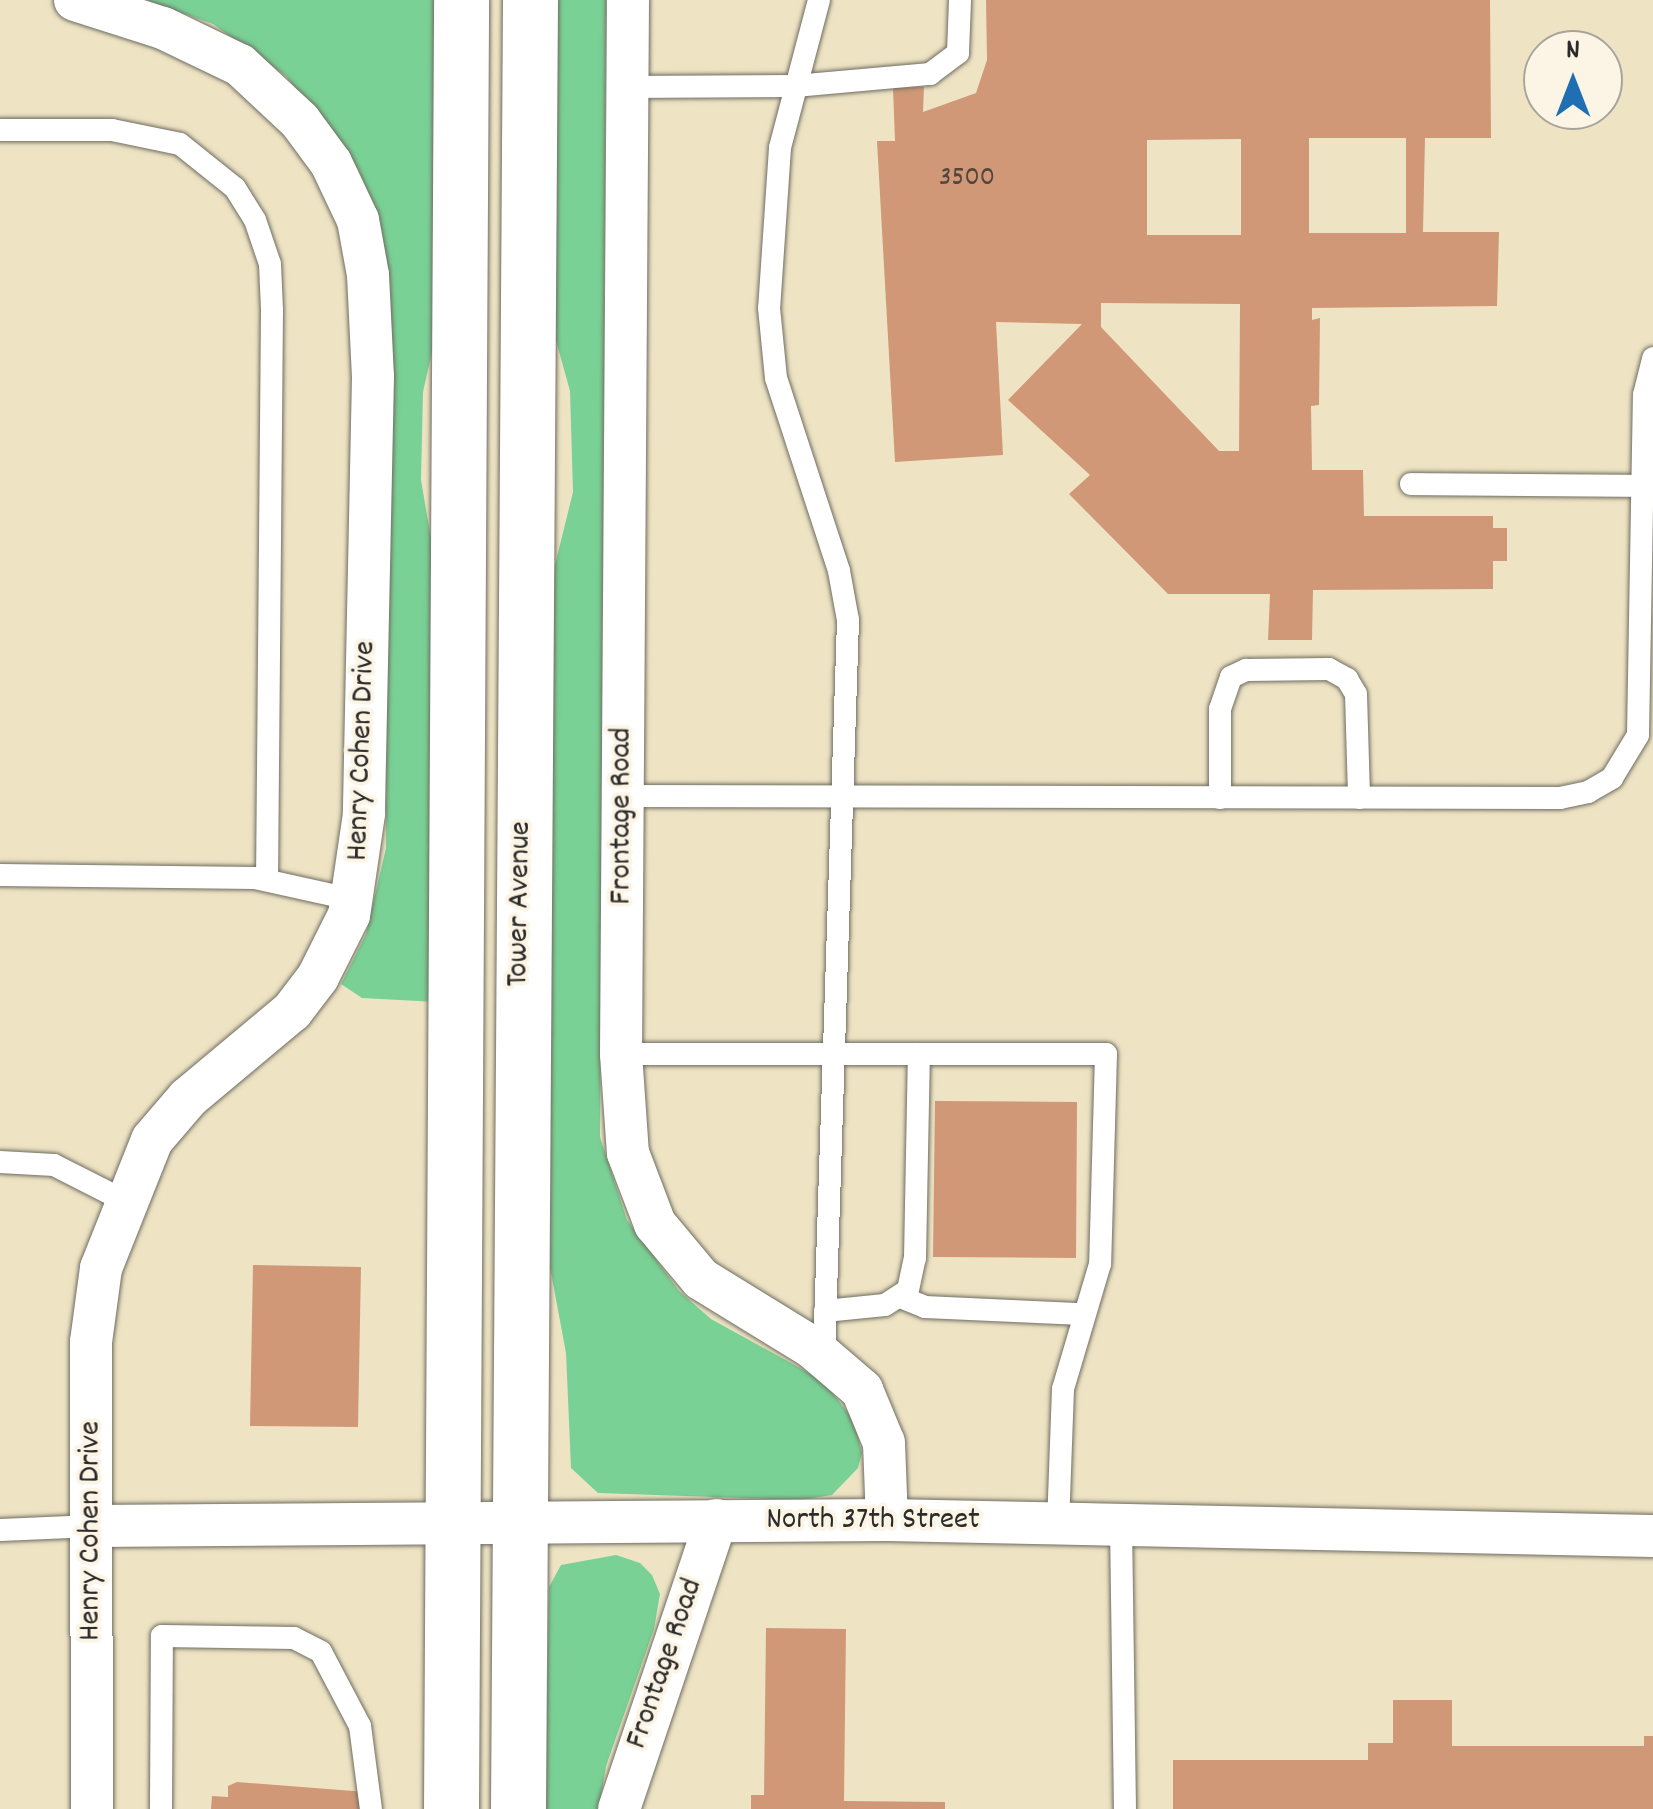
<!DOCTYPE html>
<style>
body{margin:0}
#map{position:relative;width:1653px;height:1809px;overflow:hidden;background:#eee4c4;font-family:Dekko,sans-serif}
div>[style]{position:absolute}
.green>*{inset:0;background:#7ad195}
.building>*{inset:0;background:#d09877}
.roads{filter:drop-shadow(0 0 2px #6f6c61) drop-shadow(0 0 2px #6f6c61)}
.service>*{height:22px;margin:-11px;padding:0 11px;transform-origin:11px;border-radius:11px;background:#fff}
.minor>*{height:42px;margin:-21px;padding:0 21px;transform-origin:21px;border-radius:21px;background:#fff}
.primary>*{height:55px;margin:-27.5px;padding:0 27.5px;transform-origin:27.5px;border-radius:27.5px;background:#fff}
span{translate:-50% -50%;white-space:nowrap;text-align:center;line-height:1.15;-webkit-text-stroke:8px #fcf5e5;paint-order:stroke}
.number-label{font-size:28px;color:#54463e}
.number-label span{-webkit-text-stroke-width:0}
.street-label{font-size:32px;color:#2b2b2b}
.north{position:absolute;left:1523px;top:30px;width:100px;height:100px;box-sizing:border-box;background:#fcf5e5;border:2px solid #a8a49b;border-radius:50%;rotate:0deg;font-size:28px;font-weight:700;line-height:40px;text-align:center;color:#2b2b2b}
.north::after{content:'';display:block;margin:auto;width:35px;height:45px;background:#1f6fb2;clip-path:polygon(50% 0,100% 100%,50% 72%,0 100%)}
</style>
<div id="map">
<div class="green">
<i style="clip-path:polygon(146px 0,441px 0,436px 334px,423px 392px,421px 480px,435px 562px,437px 1002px,362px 998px,341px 984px,366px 934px,386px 848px,388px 272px,382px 232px,358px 169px,286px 76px,213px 24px)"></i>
<i style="clip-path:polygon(557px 0,606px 0,600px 1137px,627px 1220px,679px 1291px,711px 1319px,822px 1380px,853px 1419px,862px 1453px,858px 1468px,832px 1495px,800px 1500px,598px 1493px,571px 1468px,566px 1353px,550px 1267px,554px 569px,573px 492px,570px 391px,555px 337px)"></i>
<i style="clip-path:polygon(616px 1555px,640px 1563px,652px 1575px,660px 1594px,654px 1629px,606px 1766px,599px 1809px,545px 1809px,549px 1587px,561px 1565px)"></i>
</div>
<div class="building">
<i style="clip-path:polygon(evenodd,986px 0,1490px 0,1491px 138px,1425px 138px,1423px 232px,1499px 232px,1497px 306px,1312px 308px,1312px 320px,1320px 318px,1319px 405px,1311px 406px,1312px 470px,1363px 470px,1364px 516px,1493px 516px,1493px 528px,1507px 528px,1507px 561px,1493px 561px,1493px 589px,1313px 590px,1312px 640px,1268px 640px,1270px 594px,1168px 594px,1069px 494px,1090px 475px,1008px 400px,1082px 324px,996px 322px,1003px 455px,895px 462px,877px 141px,895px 141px,893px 88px,924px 87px,923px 112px,976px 93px,987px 60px,986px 0,1309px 138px,1406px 138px,1406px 233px,1309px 233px,1309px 138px,986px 0,1241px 139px,1241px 235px,1147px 235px,1147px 140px,1241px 139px,986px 0,1101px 303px,1240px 304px,1239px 451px,1219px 451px,1101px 327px,1101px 303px)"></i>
<i style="clip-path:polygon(935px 1101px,1077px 1102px,1076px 1258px,933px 1257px)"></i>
<i style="clip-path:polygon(253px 1265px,361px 1267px,358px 1427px,250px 1426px)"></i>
<i style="clip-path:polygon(766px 1628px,846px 1629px,844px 1801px,945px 1802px,945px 1809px,751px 1809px,751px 1795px,764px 1795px)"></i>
<i style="clip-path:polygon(1393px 1700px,1452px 1700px,1452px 1746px,1644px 1746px,1644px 1736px,1653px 1736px,1653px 1809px,1173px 1809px,1173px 1760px,1368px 1760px,1368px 1743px,1393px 1743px)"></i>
<i style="clip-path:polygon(237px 1782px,366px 1792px,366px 1809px,211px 1809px,212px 1796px,228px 1797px,228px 1786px)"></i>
</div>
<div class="roads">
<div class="service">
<i style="left:819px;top:0;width:153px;rotate:104.8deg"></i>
<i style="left:780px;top:148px;width:160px;rotate:93.9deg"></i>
<i style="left:769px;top:308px;width:70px;rotate:84.3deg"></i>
<i style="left:776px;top:378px;width:203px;rotate:71.9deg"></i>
<i style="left:839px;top:571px;width:50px;rotate:79.6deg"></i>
<i style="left:848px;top:620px;width:737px;rotate:91.87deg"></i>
<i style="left:627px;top:87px;width:168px;rotate:-0.3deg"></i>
<i style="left:795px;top:86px;width:136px;rotate:-5.1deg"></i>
<i style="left:930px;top:74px;width:35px;rotate:-37deg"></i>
<i style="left:958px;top:53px;width:53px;rotate:-87.8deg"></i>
<i style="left:0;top:130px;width:112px"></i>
<i style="left:112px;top:130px;width:69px;rotate:11.6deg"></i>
<i style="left:180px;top:144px;width:70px;rotate:38.7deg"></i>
<i style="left:235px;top:188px;width:38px;rotate:58deg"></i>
<i style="left:255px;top:220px;width:46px;rotate:71.2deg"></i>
<i style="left:270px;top:264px;width:46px;rotate:87.5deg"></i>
<i style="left:272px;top:310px;width:570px;rotate:90.5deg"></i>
<i style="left:1411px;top:484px;width:232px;rotate:0.5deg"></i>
<i style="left:623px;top:796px;width:937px;rotate:0.12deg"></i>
<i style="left:1560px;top:798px;width:29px;rotate:-12deg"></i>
<i style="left:1588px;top:792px;width:28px;rotate:-30deg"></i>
<i style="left:1612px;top:778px;width:50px;rotate:-58.8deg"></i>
<i style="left:1638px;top:735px;width:340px;rotate:-89deg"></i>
<i style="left:1644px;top:395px;width:38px;rotate:-76deg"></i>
<i style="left:1220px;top:798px;width:89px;rotate:-90deg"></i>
<i style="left:1220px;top:709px;width:34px;rotate:-71deg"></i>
<i style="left:1231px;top:677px;width:17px;rotate:-25deg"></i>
<i style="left:1246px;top:670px;width:83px;rotate:-0.7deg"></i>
<i style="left:1329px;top:669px;width:21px;rotate:29deg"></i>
<i style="left:1347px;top:679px;width:17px;rotate:59deg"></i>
<i style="left:1356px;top:694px;width:104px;rotate:88.3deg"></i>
<i style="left:0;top:875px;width:255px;rotate:0.7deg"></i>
<i style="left:255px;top:878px;width:101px;rotate:12.5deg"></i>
<i style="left:621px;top:1054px;width:485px"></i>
<i style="left:1106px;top:1054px;width:210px;rotate:91.6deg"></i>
<i style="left:1100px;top:1264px;width:130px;rotate:106.5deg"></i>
<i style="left:1063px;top:1389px;width:134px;rotate:92.1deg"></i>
<i style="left:0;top:1162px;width:54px;rotate:3.2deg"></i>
<i style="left:54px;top:1165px;width:77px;rotate:26.9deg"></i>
<i style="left:903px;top:1298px;width:24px;rotate:22deg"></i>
<i style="left:925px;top:1307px;width:157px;rotate:2.6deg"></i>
<i style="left:825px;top:1311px;width:60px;rotate:-5.7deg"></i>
<i style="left:885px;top:1305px;width:27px;rotate:-33deg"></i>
<i style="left:908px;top:1290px;width:33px;rotate:-78deg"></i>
<i style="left:915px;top:1258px;width:204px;rotate:-88.9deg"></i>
<i style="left:1121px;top:1524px;width:285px;rotate:89.2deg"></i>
<i style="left:0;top:1530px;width:94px;rotate:-2.4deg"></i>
<i style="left:161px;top:1809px;width:173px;rotate:-89.7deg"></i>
<i style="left:162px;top:1636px;width:132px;rotate:0.9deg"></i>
<i style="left:294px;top:1638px;width:30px;rotate:27deg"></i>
<i style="left:321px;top:1652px;width:84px;rotate:62.2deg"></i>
<i style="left:360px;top:1726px;width:84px;rotate:82.5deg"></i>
</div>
<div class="minor">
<i style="left:75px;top:0;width:92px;rotate:17.7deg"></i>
<i style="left:163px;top:28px;width:85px;rotate:25.7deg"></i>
<i style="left:240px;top:65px;width:82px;rotate:43deg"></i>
<i style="left:300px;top:121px;width:52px;rotate:53.6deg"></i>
<i style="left:331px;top:163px;width:63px;rotate:64.7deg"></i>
<i style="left:358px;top:220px;width:56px;rotate:79.7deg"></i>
<i style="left:368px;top:275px;width:101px;rotate:87.2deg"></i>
<i style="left:373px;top:376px;width:438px;rotate:91.2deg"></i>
<i style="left:364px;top:814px;width:102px;rotate:98.4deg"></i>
<i style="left:349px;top:915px;width:69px;rotate:116.6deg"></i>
<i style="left:318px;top:977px;width:43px;rotate:127.4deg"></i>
<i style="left:292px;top:1011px;width:136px;rotate:140.1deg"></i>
<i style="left:188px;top:1098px;width:55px;rotate:130.6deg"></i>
<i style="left:152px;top:1140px;width:138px;rotate:111.7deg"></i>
<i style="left:101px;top:1268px;width:75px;rotate:97.7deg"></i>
<i style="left:91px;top:1342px;width:467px;rotate:89.9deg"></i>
<i style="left:628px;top:0;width:1054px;rotate:90.38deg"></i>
<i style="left:621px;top:1054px;width:99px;rotate:86deg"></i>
<i style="left:628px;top:1153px;width:76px;rotate:69.2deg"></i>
<i style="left:655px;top:1224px;width:72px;rotate:50.1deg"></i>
<i style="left:701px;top:1279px;width:132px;rotate:31.6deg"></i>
<i style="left:813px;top:1348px;width:65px;rotate:40.6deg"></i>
<i style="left:862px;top:1390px;width:57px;rotate:67.5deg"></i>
<i style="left:884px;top:1443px;width:77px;rotate:87.8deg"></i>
<i style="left:94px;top:1526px;width:793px;rotate:-0.43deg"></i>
<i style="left:887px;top:1520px;width:766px;rotate:1.2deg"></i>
<i style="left:619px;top:1809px;width:305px;rotate:-71.4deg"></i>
</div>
<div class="primary">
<i style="left:451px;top:1809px;width:1809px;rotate:-89.68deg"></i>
<i style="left:518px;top:1809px;width:1809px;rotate:-89.62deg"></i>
</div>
</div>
<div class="number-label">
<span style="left:967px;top:179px">3500</span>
</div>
<div class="street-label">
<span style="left:363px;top:751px;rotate:-88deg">Henry Cohen Drive</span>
<span style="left:623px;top:816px;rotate:-90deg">Frontage Road</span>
<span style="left:521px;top:904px;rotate:-89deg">Tower Avenue</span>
<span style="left:873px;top:1521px">North 37th Street</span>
<span style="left:92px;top:1531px;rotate:-90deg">Henry Cohen Drive</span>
<span style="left:666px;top:1664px;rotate:-71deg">Frontage Road</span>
</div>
<div class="north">N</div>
</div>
